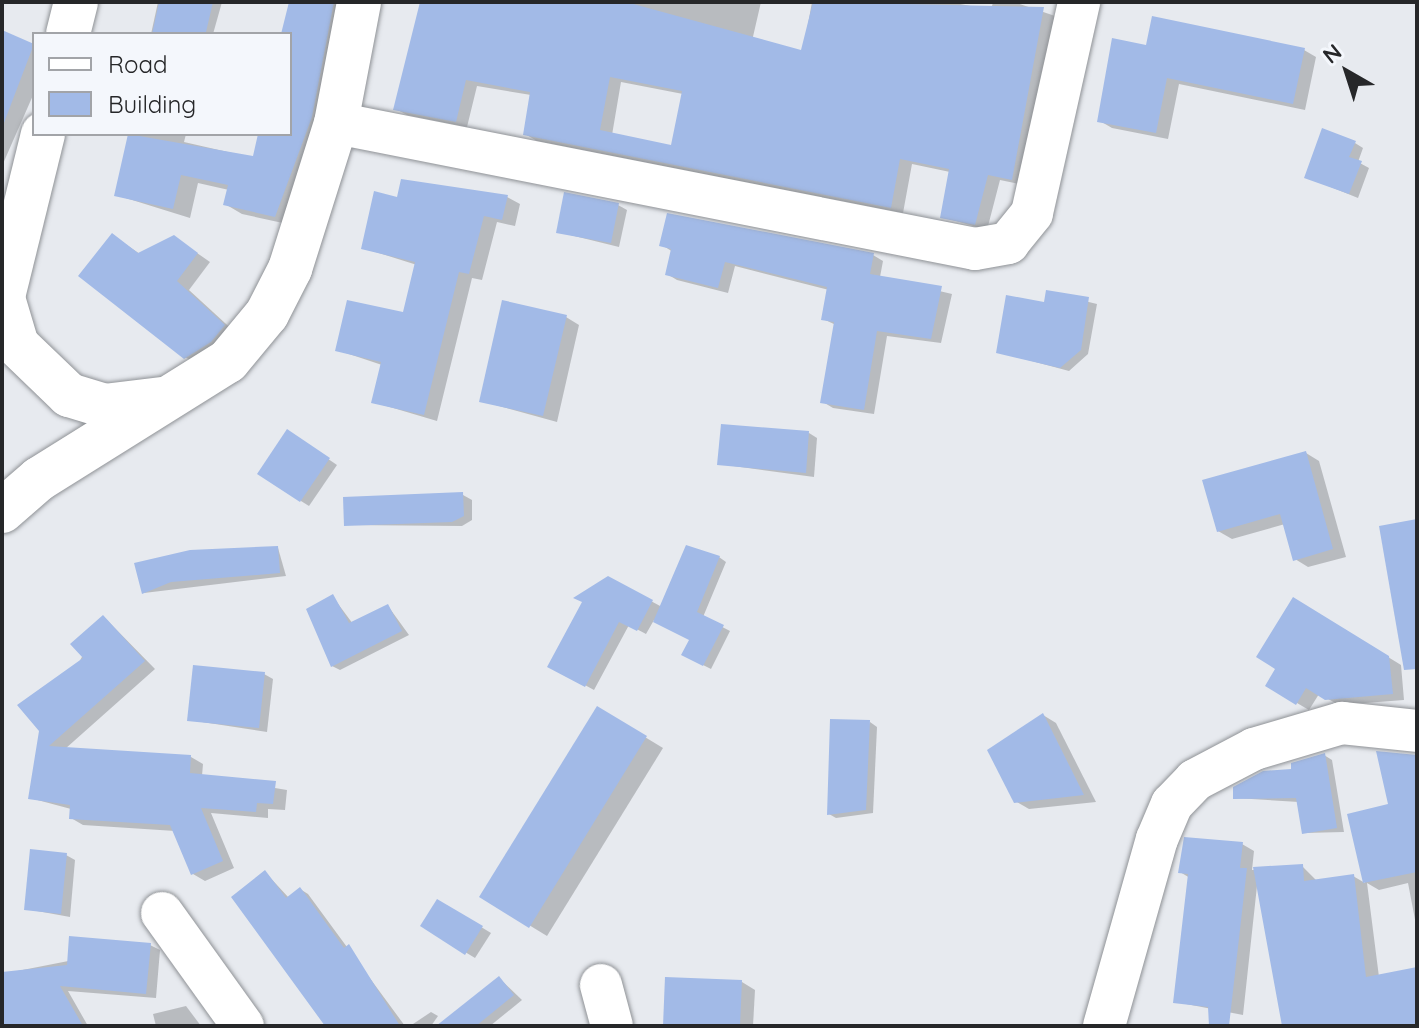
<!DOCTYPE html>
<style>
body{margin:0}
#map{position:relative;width:1419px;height:1028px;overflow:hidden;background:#e7eaef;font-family:Quicksand,sans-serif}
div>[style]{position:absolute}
.shadow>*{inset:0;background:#0003}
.building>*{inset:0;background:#a2bae7}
.roads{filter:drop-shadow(0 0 2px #8f9296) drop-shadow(0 0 2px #8f9296)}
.minor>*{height:42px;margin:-21px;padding:0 21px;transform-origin:21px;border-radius:21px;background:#fff}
.major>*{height:44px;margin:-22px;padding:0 22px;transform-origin:22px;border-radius:22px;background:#fff}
span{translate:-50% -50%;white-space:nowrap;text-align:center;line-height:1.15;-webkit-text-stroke:6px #f4f7fc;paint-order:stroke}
.frame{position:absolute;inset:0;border:4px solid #262729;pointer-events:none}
.legend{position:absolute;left:32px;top:32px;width:260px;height:104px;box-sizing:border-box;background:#f4f7fc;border:2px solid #a2a4a8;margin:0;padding:10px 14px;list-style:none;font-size:24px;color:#262729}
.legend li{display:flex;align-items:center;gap:16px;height:40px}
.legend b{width:40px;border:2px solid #a2a4a8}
.north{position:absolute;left:1307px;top:32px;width:80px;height:80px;-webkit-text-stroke:6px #f4f7fc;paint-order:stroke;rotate:321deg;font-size:22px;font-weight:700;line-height:32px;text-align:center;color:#262729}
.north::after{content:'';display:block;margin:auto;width:28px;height:36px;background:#262729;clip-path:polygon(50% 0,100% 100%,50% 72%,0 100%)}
</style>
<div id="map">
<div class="shadow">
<i style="clip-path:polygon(158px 2px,222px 2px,213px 34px,151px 34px)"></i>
<i style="clip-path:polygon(291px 2px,355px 2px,292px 225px,242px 214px,225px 204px,229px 190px,198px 183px,190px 218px,116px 195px,129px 134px,186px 134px,184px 142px,254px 158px,260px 134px,290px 134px,290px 34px,283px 34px)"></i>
<i style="clip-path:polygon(evenodd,422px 2px,761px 2px,752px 41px,803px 52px,812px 2px,950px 2px,991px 10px,993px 2px,1014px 2px,1055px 16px,1024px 185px,1000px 180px,987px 230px,942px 217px,950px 172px,912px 164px,903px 213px,537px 141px,525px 134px,531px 95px,477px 86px,467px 127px,407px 115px,396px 109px,422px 2px,621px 82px,683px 94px,673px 147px,612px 135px,621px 82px)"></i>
<i style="clip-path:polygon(4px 33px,34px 46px,34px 93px,2px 166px)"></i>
<i style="clip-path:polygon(1147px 48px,1304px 50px,1316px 57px,1305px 110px,1179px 84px,1168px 139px,1112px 128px,1100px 121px)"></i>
<i style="clip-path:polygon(1355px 143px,1363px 148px,1358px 162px,1369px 168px,1358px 198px,1306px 177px)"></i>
<i style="clip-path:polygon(507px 197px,520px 204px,515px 226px,497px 222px,482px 280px,472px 278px,437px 421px,373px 402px,382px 365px,337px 350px,405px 315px,417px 265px,363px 248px)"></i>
<i style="clip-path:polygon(618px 205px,627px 210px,619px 247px,558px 232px)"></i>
<i style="clip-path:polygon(112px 235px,140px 254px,174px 237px,210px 262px,189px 290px,237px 334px,199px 365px,185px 357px)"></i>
<i style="clip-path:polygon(662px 245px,873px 255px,883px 261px,880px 277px,952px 294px,941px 343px,887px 336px,874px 414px,833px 408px,823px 402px,836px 325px,823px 319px,829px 290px,735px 266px,728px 293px,677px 280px,667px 274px,673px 252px)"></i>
<i style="clip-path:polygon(1048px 292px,1097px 304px,1088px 354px,1069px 371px,998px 352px,1045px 304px)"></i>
<i style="clip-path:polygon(566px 317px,579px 325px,557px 422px,481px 401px)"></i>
<i style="clip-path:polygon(809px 433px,817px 438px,814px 477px,719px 464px)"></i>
<i style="clip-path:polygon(296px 437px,337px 465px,309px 506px,301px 501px)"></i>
<i style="clip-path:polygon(1306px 453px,1319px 461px,1346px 557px,1308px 567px,1295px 559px,1285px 524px,1232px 539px,1218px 531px)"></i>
<i style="clip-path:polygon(463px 495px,472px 500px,472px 520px,462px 526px,346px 525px)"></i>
<i style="clip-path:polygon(278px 548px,286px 576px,144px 593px,191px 552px)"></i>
<i style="clip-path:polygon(719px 557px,726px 562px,703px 617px,730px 631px,711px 669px,683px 655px,691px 639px,654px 620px,646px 634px,629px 625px,594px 690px,550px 666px,608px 578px,662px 607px)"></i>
<i style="clip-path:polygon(333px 597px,353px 624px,388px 606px,409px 635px,340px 670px,332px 666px)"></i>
<i style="clip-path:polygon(1294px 599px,1401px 665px,1404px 700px,1339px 705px,1319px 694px,1309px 710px,1297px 703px,1278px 668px)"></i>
<i style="clip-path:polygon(104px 617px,155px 669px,65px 749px,191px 757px,203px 764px,202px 776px,287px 790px,285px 810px,268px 809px,268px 818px,211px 813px,234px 868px,205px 881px,193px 874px,175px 831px,83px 825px,71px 818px,71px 809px,30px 798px,41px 731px)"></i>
<i style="clip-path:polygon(264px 674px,273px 679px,267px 732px,189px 720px)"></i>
<i style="clip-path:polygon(597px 708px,663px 748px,547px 936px,481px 896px)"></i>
<i style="clip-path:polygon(1043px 715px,1056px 723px,1096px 802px,1029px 809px,1015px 801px)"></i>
<i style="clip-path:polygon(870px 722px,877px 727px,873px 813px,836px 818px,829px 814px)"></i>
<i style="clip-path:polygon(1324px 755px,1332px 760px,1344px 832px,1304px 833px,1299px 802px,1235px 798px)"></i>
<i style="clip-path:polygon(1417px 756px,1417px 930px,1408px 883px,1379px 890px,1367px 883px,1379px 977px,1417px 969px,1417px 1026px,1301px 1026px,1257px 886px,1243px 1015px,1176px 1002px,1190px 878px,1180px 872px,1242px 844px,1254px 851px,1252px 870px,1302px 866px,1317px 881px,1353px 876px,1365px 883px,1350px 815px,1391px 805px)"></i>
<i style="clip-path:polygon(66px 855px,75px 860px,70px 917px,26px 909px)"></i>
<i style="clip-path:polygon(265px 872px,289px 898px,300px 889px,308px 894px,405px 1026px,331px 1026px)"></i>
<i style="clip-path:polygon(438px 901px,491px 933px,475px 958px,422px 926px)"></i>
<i style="clip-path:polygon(150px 945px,160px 950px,156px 998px,68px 991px,88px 1026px,28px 1026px,2px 1017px,2px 974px)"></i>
<i style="clip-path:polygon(499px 978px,522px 1000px,490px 1026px,439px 1026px)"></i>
<i style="clip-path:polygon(742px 982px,755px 990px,753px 1026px,665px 1026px)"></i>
<i style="clip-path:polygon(186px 1006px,201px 1026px,156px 1026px,153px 1014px)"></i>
<i style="clip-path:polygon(431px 1012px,438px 1016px,431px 1026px,410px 1026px)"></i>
</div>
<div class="building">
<i style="clip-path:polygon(159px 2px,213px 2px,206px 32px,152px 34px)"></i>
<i style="clip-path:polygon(289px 2px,334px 2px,312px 117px,275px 217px,223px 205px,228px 185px,181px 175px,173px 209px,114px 196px,128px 134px,253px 156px,258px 134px,290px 134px,290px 34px,281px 34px)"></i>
<i style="clip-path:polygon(evenodd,420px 2px,626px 2px,801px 50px,813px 2px,1044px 7px,1012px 180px,988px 175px,975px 225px,940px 218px,949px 169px,900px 159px,891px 208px,523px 135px,530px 92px,466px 80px,456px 122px,393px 110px,420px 2px,610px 77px,682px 91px,671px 145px,600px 130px,610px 77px)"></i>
<i style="clip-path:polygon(1152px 16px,1305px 48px,1293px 104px,1167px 78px,1156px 133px,1097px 122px,1112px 38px,1146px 45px)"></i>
<i style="clip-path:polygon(2px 30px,34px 44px,2px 128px)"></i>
<i style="clip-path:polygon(1322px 128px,1356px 141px,1349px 157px,1362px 161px,1349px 194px,1304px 178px)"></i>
<i style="clip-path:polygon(401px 179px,508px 195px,502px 220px,484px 216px,469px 274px,459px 272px,424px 415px,371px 403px,381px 362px,335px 351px,347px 300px,403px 312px,415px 262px,361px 249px,374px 191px,397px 197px)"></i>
<i style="clip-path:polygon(564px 192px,619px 203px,611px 243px,556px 233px)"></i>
<i style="clip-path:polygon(667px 213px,874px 253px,870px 274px,942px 286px,931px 339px,877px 331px,864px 410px,820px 403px,834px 322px,821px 320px,827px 287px,725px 262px,718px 288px,665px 275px,671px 249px,659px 246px)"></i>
<i style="clip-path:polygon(112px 233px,138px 253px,174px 235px,198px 253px,177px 281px,225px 325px,211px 342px,184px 359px,78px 276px)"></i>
<i style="clip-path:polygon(1046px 290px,1089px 297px,1081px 350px,1060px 368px,996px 353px,1006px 295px,1044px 302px)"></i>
<i style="clip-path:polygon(502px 300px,567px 315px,543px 416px,479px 402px)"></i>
<i style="clip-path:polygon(721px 424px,809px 431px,806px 473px,717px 465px)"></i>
<i style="clip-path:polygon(287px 429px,330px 458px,300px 502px,257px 474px)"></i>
<i style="clip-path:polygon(1306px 451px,1333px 549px,1293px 561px,1280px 514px,1217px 532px,1202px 480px)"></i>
<i style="clip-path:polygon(463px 492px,464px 516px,452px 522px,344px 526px,343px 497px)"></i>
<i style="clip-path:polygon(1417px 519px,1417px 669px,1404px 670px,1379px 526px)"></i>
<i style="clip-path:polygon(686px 545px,720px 556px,697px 612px,724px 625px,703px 666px,681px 655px,689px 640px,653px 622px)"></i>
<i style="clip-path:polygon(278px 546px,280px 573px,171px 582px,142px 594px,134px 563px,190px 550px)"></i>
<i style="clip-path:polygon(608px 576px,653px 600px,637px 631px,619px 622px,585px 687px,547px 667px,582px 602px,573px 598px)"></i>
<i style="clip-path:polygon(333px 594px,349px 623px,388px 604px,402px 631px,331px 667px,306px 609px)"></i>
<i style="clip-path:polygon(1293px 597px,1389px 656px,1393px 694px,1325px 700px,1306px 688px,1296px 705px,1265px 686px,1275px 669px,1256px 657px)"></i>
<i style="clip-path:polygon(103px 615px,145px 661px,49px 746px,191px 755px,190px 773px,276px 781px,273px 804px,257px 803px,256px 812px,201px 808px,223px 861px,191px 875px,170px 825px,69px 819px,70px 805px,28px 799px,39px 731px,17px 705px,83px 658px,70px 644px)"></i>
<i style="clip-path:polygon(193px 665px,265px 672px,259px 728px,187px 721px)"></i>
<i style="clip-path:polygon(597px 706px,647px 736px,529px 928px,479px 897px)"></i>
<i style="clip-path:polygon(1043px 713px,1084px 795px,1014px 803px,987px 750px)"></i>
<i style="clip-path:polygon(830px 719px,870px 720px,866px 810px,827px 815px)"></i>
<i style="clip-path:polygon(1376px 751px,1417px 755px,1417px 872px,1363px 883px,1347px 814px,1388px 804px)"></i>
<i style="clip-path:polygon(1325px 753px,1337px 828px,1302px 834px,1296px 798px,1233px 799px,1233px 787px,1263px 771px,1291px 769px,1291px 763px)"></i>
<i style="clip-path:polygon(1184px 837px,1243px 842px,1240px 868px,1247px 868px,1229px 1026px,1209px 1026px,1208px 1007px,1173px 1003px,1188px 874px,1178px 873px)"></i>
<i style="clip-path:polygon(30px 849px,67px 853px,61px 914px,24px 910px)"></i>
<i style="clip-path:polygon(1303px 864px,1304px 881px,1354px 874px,1366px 977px,1417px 967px,1417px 1026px,1282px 1026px,1253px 867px)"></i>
<i style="clip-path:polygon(265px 870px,286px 898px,300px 887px,344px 948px,349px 944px,400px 1026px,325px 1026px,231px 897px)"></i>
<i style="clip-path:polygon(437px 899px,483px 926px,465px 955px,420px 926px)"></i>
<i style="clip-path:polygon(69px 936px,151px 943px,146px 994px,60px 986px,83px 1026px,2px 1026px,2px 972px,67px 965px)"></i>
<i style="clip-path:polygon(499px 976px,514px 995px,476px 1026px,436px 1026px)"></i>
<i style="clip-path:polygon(665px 977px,742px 980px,740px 1026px,663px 1026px)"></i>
</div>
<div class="roads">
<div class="minor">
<i style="left:336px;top:123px;width:651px;rotate:11.15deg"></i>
<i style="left:975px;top:249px;width:34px;rotate:-10deg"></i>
<i style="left:1008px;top:243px;width:38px;rotate:-51deg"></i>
<i style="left:1032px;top:213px;width:216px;rotate:-77.4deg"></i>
<i style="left:162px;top:913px;width:139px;rotate:54.4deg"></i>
<i style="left:601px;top:985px;width:42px;rotate:75deg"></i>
<i style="left:1104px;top:1026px;width:194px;rotate:-74.2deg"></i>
<i style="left:1157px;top:839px;width:38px;rotate:-67deg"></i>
<i style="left:1172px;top:804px;width:33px;rotate:-46deg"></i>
<i style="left:1195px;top:780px;width:67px;rotate:-27.7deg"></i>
<i style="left:1254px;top:749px;width:92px;rotate:-16.5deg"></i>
<i style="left:1342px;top:723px;width:75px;rotate:6.1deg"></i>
</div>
<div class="major">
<i style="left:68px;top:34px;width:33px;rotate:-76deg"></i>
<i style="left:3px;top:298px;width:49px;rotate:73.4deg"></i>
<i style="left:17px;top:345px;width:72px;rotate:43.9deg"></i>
<i style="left:69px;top:395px;width:37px;rotate:17deg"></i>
<i style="left:104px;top:406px;width:58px;rotate:-6.9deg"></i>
<i style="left:2px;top:301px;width:172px;rotate:-76.2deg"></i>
<i style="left:2px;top:511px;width:49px;rotate:-40.9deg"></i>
<i style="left:39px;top:479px;width:223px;rotate:-32deg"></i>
<i style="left:228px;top:361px;width:61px;rotate:-50.3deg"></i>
<i style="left:267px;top:314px;width:51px;rotate:-62.9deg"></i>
<i style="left:290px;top:269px;width:153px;rotate:-72.5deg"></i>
<i style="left:336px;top:123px;width:123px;rotate:-79.2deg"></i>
</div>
</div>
<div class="frame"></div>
<ul class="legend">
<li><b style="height:10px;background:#fff"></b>Road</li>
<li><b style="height:22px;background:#a2bae7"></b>Building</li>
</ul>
<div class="north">N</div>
</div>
